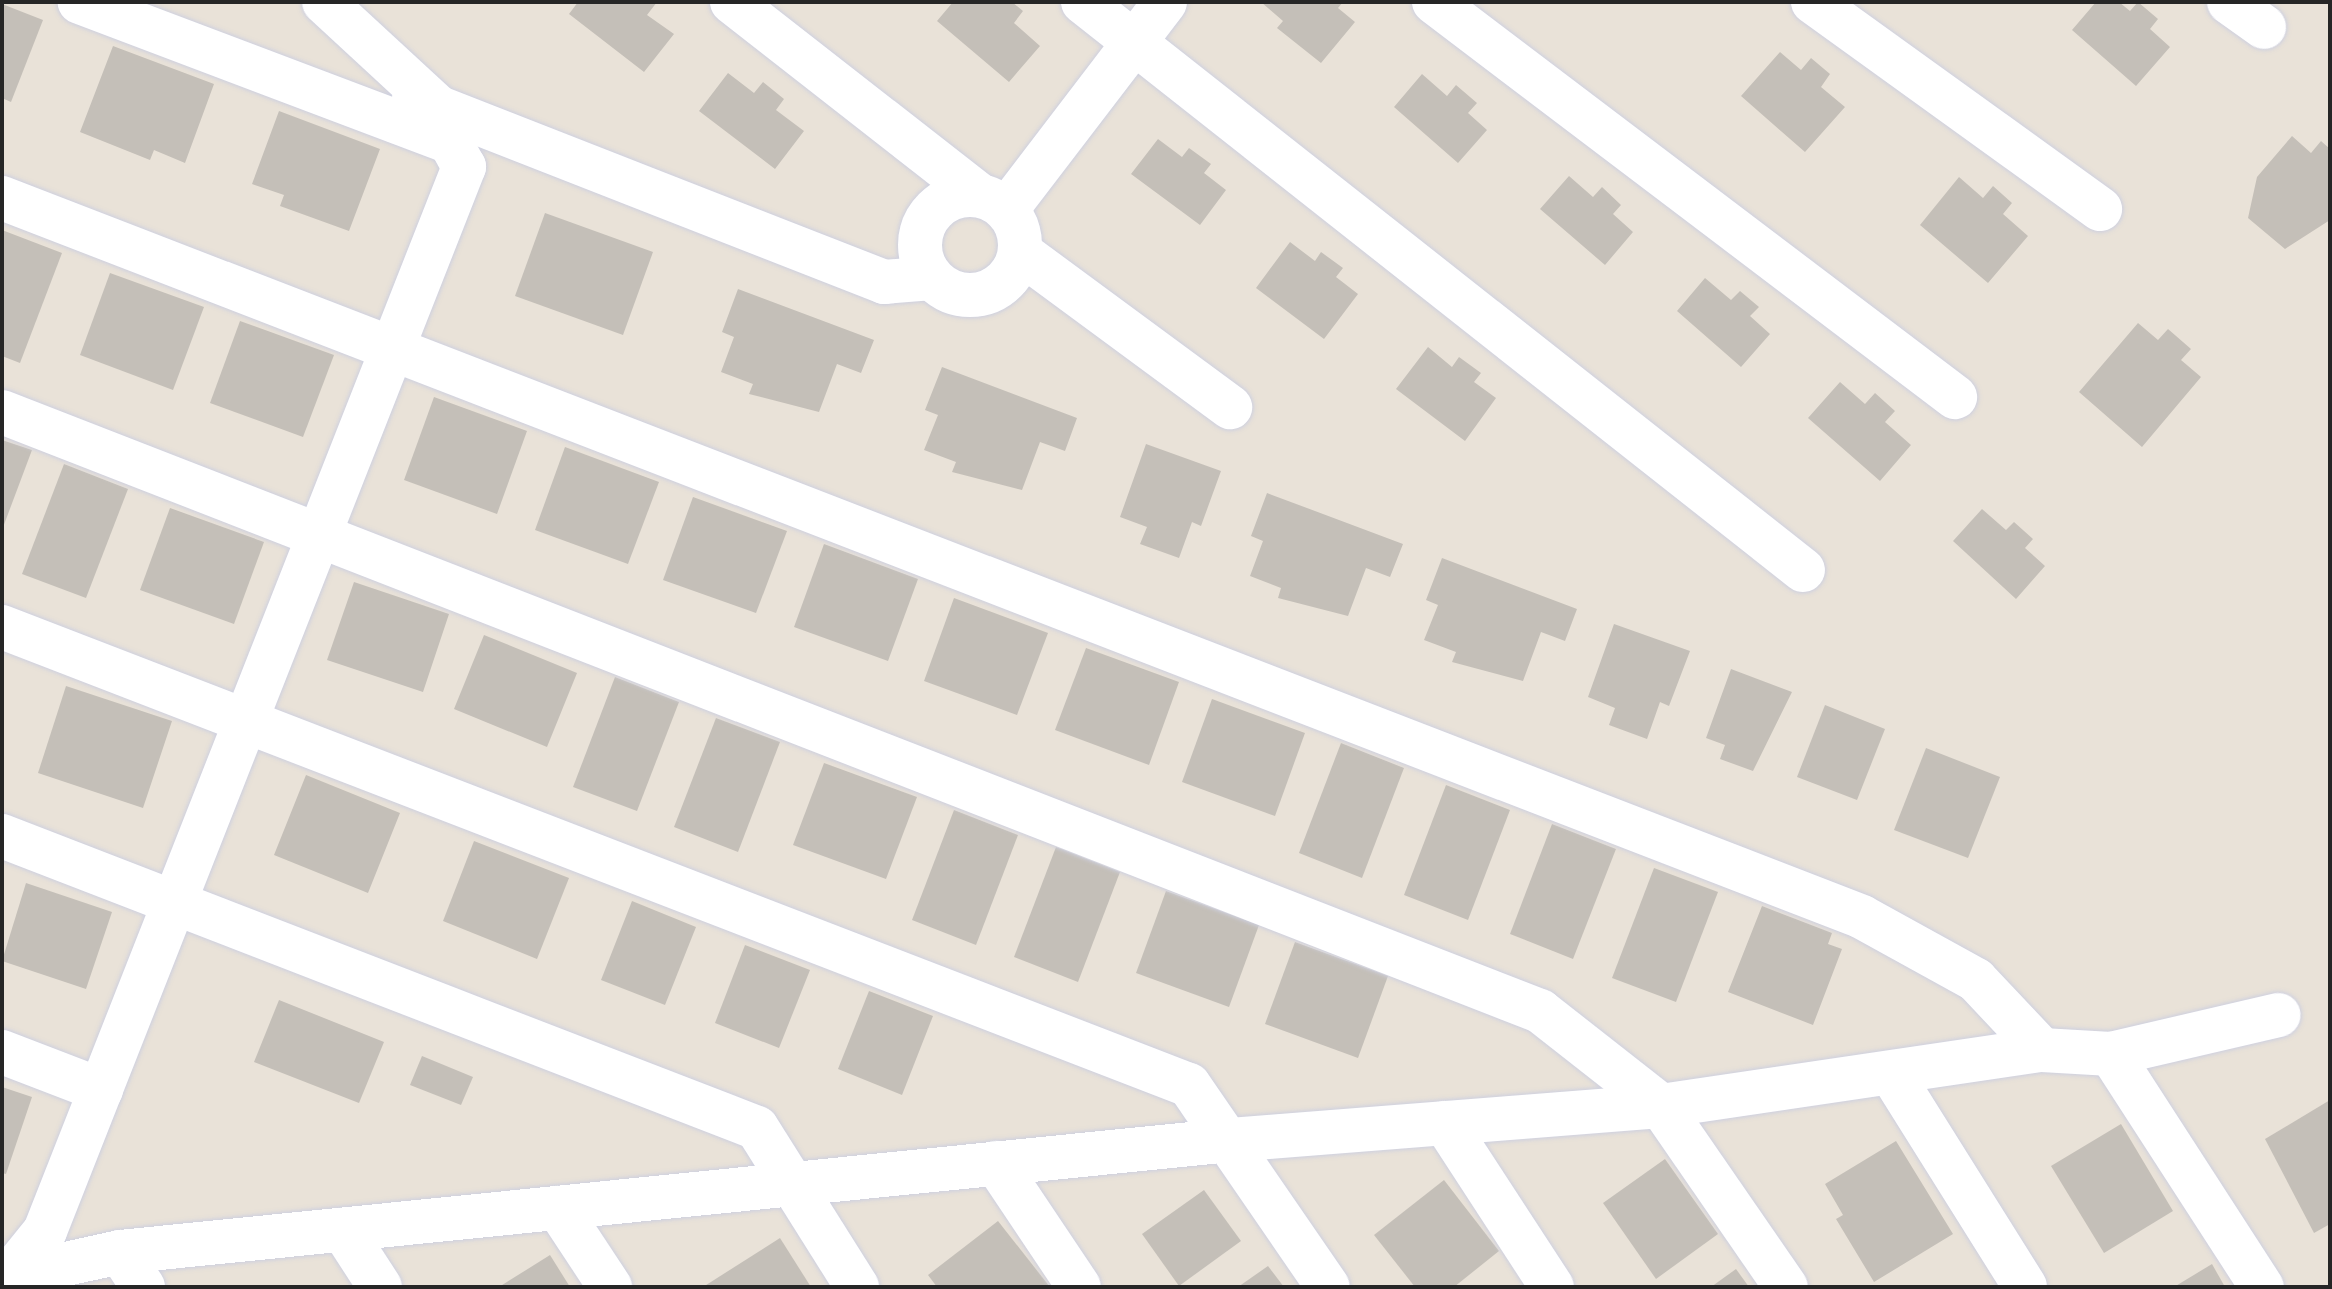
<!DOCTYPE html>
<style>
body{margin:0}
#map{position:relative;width:2332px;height:1289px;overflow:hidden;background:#e9e2d8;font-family:"Nunito Sans",sans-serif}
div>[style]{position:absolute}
.building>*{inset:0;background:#c4bfb8}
.roads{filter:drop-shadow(0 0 2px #ced0df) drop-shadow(0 0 2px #ced0df)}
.minor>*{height:44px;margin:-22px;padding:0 22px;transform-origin:22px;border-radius:22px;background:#fff}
.minor>.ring{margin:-22px;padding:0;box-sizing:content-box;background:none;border:44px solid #fff;border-radius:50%}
span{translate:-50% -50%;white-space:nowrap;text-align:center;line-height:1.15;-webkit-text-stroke:6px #fff;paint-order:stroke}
.frame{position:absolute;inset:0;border:4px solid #262626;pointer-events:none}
</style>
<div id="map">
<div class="building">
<i style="clip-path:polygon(578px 2px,657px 2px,647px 15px,674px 34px,644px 72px,569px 14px)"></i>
<i style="clip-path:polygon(953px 2px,1012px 2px,1023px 11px,1014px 23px,1040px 46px,1009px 82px,937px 21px)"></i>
<i style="clip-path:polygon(1261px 2px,1343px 2px,1338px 8px,1355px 22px,1321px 63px,1277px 28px,1283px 21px)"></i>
<i style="clip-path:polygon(2096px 2px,2119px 2px,2130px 11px,2138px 2px,2158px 19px,2150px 29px,2170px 47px,2136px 86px,2072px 30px)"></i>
<i style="clip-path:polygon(2px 4px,43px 20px,11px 102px,2px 98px)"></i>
<i style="clip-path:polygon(113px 46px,214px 84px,185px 163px,154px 150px,150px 160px,80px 132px)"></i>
<i style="clip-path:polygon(1780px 52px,1801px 70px,1811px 58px,1830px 74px,1821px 87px,1845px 107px,1805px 152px,1741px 96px)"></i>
<i style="clip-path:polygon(728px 73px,754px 93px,763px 82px,784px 99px,776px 110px,804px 131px,775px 169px,699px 111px)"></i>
<i style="clip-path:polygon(1422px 74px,1447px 96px,1456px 85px,1477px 103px,1468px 113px,1487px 130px,1458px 163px,1394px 107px)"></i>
<i style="clip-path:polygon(279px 111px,380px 149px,349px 231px,280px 206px,284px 195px,252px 184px)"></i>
<i style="clip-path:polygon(2292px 136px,2311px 153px,2321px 141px,2330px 149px,2330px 220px,2285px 249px,2248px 218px,2257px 177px)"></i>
<i style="clip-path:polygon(1158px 139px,1182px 157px,1189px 148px,1211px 164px,1204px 173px,1226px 190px,1200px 225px,1131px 174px)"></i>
<i style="clip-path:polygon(1569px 176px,1593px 197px,1602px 187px,1621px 205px,1613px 214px,1633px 232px,1605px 265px,1540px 209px)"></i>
<i style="clip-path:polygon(1959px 177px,1983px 198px,1993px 186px,2012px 203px,2003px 214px,2028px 236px,1988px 283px,1920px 225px)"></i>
<i style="clip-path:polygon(545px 213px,653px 252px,623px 335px,515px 296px)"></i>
<i style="clip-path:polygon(2px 230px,62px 253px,20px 363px,2px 356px)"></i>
<i style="clip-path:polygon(1290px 242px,1315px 261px,1321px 252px,1343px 268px,1336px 277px,1358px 294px,1324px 339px,1256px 288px)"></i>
<i style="clip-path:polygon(110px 273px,204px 307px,173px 390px,80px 355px)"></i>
<i style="clip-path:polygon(1705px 278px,1731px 300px,1740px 291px,1759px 307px,1750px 316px,1770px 334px,1741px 367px,1677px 311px)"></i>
<i style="clip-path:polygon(738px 289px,874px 340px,861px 373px,837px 364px,819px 412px,749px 394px,753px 384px,721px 372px,734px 337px,722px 332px)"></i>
<i style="clip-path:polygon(240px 321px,334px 355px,303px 437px,210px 403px)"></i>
<i style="clip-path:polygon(2138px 323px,2158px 340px,2168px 329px,2191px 349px,2181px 360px,2201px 377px,2142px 447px,2079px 392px)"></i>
<i style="clip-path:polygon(1428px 347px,1452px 367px,1459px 357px,1481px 373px,1474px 382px,1496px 398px,1465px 441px,1396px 389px)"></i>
<i style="clip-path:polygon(942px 367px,1077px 418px,1065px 451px,1040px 442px,1022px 490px,952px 472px,956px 462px,924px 450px,938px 415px,925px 410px)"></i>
<i style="clip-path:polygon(1840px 382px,1865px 404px,1875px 393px,1895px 411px,1885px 422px,1911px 445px,1880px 481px,1808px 418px)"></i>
<i style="clip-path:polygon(434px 397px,527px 431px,497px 514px,404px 480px)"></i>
<i style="clip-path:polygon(2px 440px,32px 450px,2px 530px)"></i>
<i style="clip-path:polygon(1146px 444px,1221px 471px,1201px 526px,1192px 522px,1179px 558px,1140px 544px,1147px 527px,1120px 517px)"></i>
<i style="clip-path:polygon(565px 447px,659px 482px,628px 564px,535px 530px)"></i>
<i style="clip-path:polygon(64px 464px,128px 489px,86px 598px,22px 574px)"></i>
<i style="clip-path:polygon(1267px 493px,1403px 544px,1390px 577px,1366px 568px,1348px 616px,1278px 598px,1281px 588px,1250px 576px,1263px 541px,1251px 536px)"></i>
<i style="clip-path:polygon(693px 497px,787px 531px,756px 613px,663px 580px)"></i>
<i style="clip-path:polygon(170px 508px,264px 542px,234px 624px,140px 590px)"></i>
<i style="clip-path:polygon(1982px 509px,2006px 530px,2014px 522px,2033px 539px,2025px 548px,2045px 566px,2016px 599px,1953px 541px)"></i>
<i style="clip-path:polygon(824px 544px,918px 579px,888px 661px,794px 627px)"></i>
<i style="clip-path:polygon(1442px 558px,1577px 609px,1565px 641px,1541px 632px,1523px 681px,1452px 662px,1456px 652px,1424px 640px,1438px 605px,1426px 600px)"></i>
<i style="clip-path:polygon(354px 582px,449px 614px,423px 692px,327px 660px)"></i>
<i style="clip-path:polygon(954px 598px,1048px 633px,1017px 715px,924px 681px)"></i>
<i style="clip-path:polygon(1614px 624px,1690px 651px,1669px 706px,1660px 702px,1647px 739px,1609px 725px,1615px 708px,1588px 697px)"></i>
<i style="clip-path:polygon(484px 635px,577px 673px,547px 747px,454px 709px)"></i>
<i style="clip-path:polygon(1086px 648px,1179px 682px,1149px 765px,1055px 730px)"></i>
<i style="clip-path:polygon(1731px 669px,1792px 692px,1753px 771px,1720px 759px,1725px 745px,1706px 738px)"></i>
<i style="clip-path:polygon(615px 677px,679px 702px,637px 811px,573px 787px)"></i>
<i style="clip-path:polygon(66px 686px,172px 721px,143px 808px,38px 773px)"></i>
<i style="clip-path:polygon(1212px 699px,1305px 733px,1275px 816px,1182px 782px)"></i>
<i style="clip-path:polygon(1825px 705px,1885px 729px,1857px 800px,1797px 777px)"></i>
<i style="clip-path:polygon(716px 718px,780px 742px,738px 852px,674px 827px)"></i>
<i style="clip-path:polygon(1341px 743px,1404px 768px,1362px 878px,1299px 853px)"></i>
<i style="clip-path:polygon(1926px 748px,2000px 777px,1968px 858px,1894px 830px)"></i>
<i style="clip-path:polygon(824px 763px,917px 797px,886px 879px,793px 845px)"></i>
<i style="clip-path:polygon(306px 775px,400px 813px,368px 893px,274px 855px)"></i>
<i style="clip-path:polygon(1446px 785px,1510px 810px,1468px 920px,1404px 895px)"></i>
<i style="clip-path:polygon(954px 810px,1018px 835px,976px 945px,912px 920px)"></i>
<i style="clip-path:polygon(1552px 824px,1616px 849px,1573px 959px,1510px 934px)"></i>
<i style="clip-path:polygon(474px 841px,569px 878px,537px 959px,443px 921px)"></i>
<i style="clip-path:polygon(1056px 847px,1120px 872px,1078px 982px,1014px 957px)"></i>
<i style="clip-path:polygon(1654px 868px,1718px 892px,1676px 1002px,1612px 978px)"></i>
<i style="clip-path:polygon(26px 883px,112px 912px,86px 989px,2px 961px)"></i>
<i style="clip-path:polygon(1166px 891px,1259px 925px,1229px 1007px,1136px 973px)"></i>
<i style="clip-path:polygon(632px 901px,696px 927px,665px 1005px,601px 980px)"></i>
<i style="clip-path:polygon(1762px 906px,1832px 933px,1828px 944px,1842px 949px,1813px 1025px,1728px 992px)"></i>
<i style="clip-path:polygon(1295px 942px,1388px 976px,1358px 1058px,1265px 1024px)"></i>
<i style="clip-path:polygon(745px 945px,810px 970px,779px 1048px,715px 1023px)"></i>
<i style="clip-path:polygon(869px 991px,933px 1016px,902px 1095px,838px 1069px)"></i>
<i style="clip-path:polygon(279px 1000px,384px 1042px,359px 1103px,254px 1062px)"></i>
<i style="clip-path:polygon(422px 1056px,473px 1077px,461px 1105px,410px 1085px)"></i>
<i style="clip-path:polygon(2px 1087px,32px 1097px,6px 1174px,2px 1173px)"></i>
<i style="clip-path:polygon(2330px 1100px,2330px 1224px,2314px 1233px,2265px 1139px)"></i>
<i style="clip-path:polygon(2121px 1124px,2173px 1211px,2104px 1253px,2051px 1166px)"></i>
<i style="clip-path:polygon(1896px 1141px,1953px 1234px,1874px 1282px,1836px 1219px,1843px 1215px,1825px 1184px)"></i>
<i style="clip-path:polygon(1665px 1159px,1718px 1234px,1656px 1279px,1603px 1203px)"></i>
<i style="clip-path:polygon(1444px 1180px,1499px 1251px,1454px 1287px,1415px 1287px,1374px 1235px)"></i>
<i style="clip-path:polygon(1204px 1190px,1241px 1241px,1179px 1286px,1142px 1234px)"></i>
<i style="clip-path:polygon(998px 1221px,1050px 1287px,937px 1287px,928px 1275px)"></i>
<i style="clip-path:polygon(780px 1238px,811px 1287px,703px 1287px)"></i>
<i style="clip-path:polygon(550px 1255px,570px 1287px,499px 1287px)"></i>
<i style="clip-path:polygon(2212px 1264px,2225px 1287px,2174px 1287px)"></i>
<i style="clip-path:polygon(1268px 1266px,1284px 1287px,1238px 1287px)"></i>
<i style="clip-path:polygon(1736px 1269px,1749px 1287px,1711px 1287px)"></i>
</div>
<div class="roads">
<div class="minor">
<i style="left:324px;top:2px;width:156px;rotate:42.7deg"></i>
<i style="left:732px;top:2px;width:313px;rotate:38deg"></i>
<i style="left:1083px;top:2px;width:917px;rotate:38.27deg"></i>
<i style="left:1434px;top:2px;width:654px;rotate:37.17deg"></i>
<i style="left:1813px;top:2px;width:354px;rotate:35.8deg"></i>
<i style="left:2229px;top:2px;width:43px;rotate:35.5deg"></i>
<i style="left:414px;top:98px;width:505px;rotate:21.38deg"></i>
<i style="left:884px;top:282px;width:48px;rotate:-4.8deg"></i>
<i class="ring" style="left:920px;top:195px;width:56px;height:56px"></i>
<i style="left:2px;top:198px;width:1994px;rotate:21.13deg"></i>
<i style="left:1862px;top:917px;width:130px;rotate:28.9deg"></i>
<i style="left:1976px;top:980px;width:96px;rotate:46.7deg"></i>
<i style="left:1007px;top:209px;width:260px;rotate:-52.6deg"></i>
<i style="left:1021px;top:253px;width:260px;rotate:36.4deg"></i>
<i style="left:2px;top:412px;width:1651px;rotate:21.28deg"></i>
<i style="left:1540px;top:1011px;width:154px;rotate:38.1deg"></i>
<i style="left:1661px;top:1106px;width:220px;rotate:55.4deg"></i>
<i style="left:2px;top:627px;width:1272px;rotate:21.1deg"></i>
<i style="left:1189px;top:1085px;width:245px;rotate:55.5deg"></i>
<i style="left:2px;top:836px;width:809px;rotate:21.14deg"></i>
<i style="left:757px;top:1128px;width:188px;rotate:57.8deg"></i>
<i style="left:2px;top:1052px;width:106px;rotate:21deg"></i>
<i style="left:2111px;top:1054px;width:278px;rotate:57.1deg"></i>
<i style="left:1891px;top:1073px;width:252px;rotate:57.9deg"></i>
<i style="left:1445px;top:1123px;width:196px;rotate:56.9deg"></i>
<i style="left:996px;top:1163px;width:149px;rotate:56.2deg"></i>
<i style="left:558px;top:1208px;width:95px;rotate:56.6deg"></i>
<i style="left:343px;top:1230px;width:68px;rotate:57deg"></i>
<i style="left:120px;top:1252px;width:42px;rotate:56.7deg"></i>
<i style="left:2px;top:1270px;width:9px;rotate:18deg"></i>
<i style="left:11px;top:1273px;width:54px;rotate:-51deg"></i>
<i style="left:45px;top:1231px;width:1144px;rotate:-68.51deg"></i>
<i style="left:464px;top:167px;width:29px;rotate:-119deg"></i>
<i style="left:450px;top:142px;width:396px;rotate:-159.3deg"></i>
<i style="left:2px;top:1278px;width:121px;rotate:-12.4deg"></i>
<i style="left:120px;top:1252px;width:1116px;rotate:-5.76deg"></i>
<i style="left:1230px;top:1140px;width:432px;rotate:-4.5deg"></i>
<i style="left:1661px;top:1106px;width:385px;rotate:-8.4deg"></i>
<i style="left:2042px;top:1050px;width:69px;rotate:3.3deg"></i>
<i style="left:2111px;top:1054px;width:172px;rotate:-13.1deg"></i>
</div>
</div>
<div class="frame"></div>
</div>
